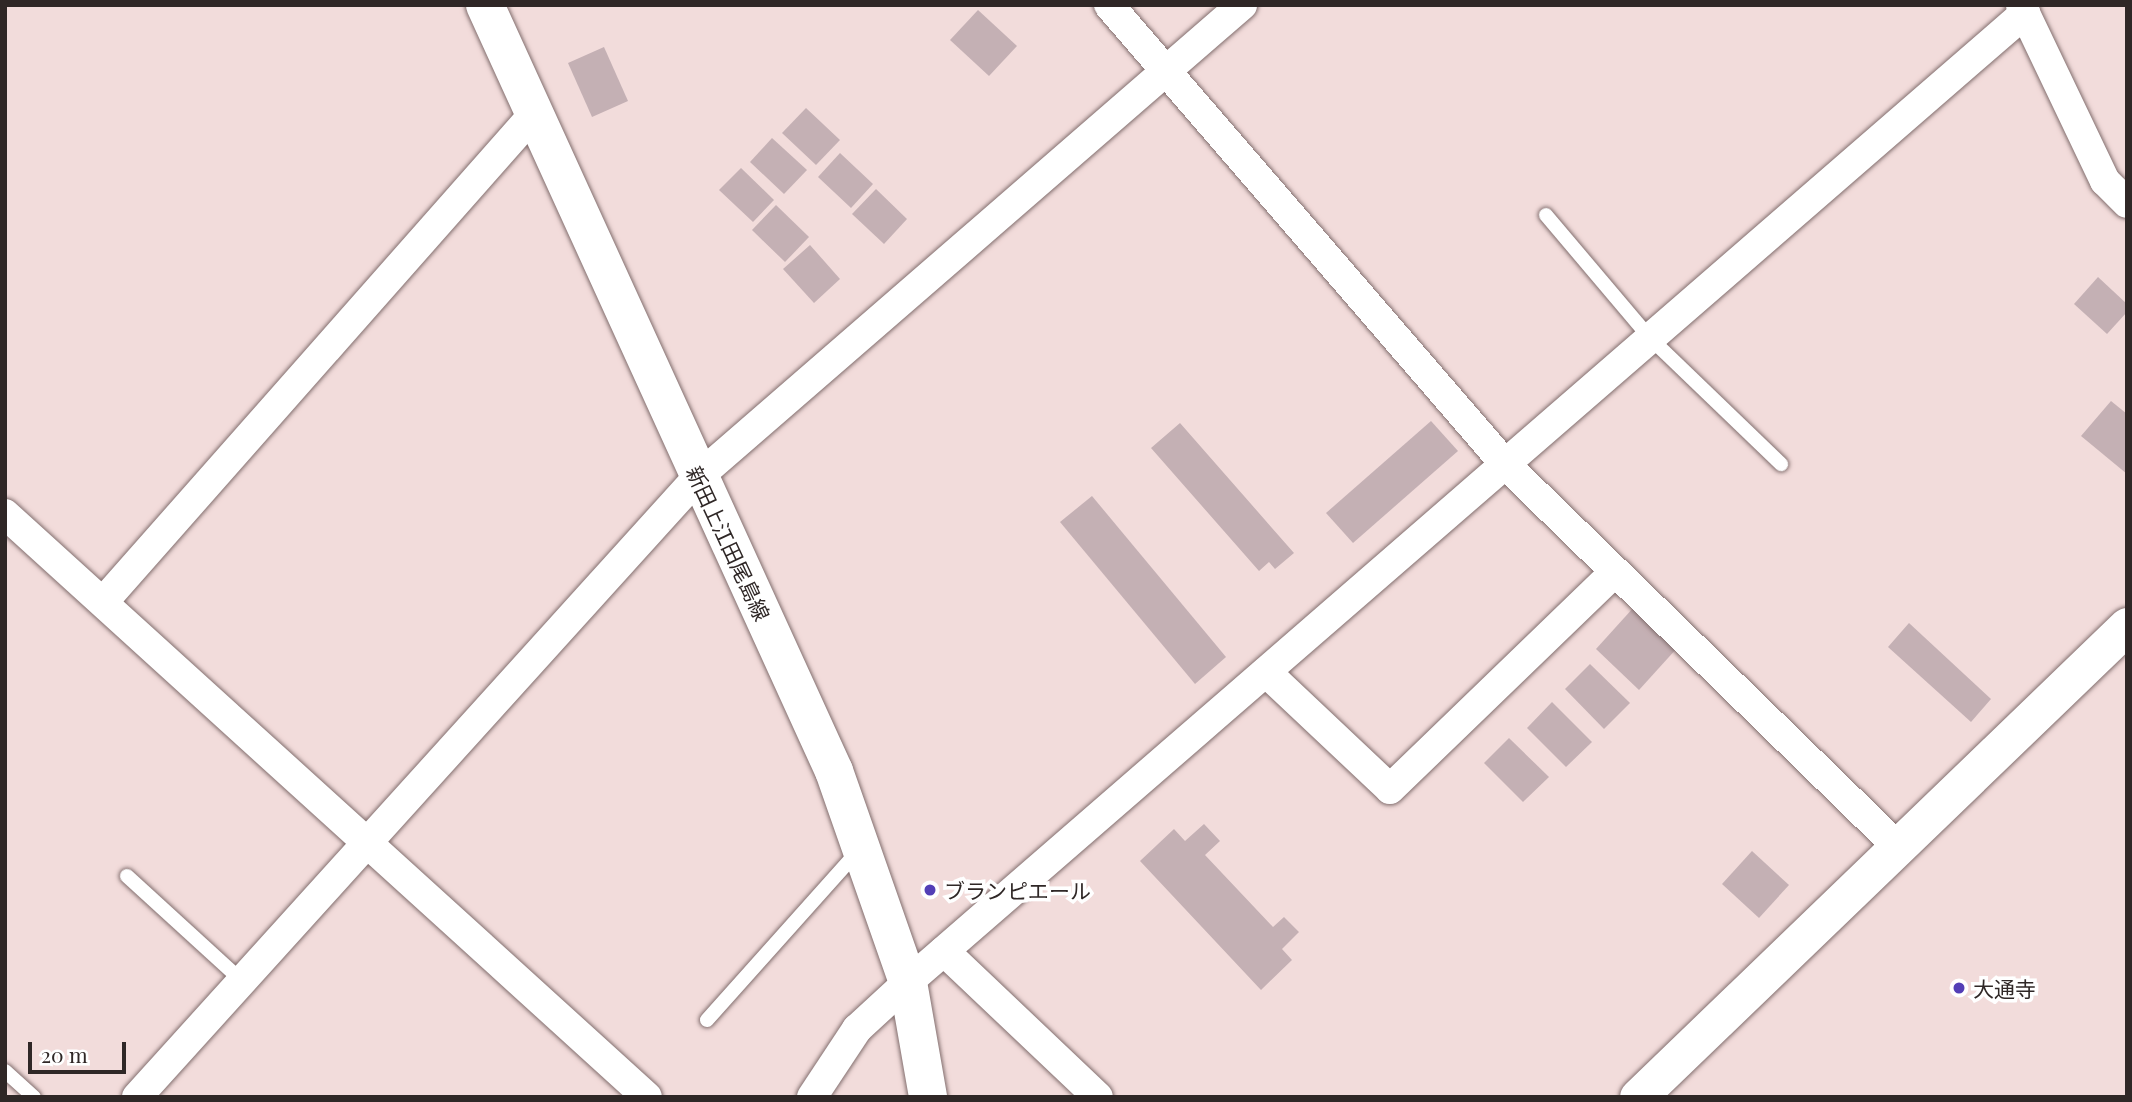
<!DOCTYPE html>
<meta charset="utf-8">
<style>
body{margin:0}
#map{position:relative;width:2132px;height:1102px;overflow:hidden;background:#f2dcdb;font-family:"Playfair Display","Noto Sans JP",serif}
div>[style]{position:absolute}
.building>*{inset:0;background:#c4b0b4}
.roads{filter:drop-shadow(0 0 2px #826e6e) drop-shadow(0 0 2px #826e6e)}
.service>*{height:14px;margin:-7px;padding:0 7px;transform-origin:7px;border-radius:7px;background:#fff}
.minor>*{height:30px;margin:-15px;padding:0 15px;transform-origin:15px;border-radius:15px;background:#fff}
.tertiary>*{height:37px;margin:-18.5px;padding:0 18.5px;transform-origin:18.5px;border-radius:18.5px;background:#fff}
.secondary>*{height:38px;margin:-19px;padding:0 19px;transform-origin:19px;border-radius:19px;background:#fff}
.dots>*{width:19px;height:19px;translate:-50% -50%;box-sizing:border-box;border:4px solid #fff;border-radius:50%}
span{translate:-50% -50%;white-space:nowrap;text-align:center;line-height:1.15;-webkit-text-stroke:7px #fff;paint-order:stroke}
.street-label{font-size:21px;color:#2f2726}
.poi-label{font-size:21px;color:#2f2726}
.left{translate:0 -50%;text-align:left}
.frame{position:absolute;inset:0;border:7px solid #2f2726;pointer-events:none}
.scale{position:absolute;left:28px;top:1042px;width:98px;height:32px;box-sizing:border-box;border:4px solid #2f2726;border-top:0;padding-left:9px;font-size:21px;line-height:24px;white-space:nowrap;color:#2f2726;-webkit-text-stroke:5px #fff;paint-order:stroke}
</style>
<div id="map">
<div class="building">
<i style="clip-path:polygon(978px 10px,1017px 46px,989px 76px,950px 40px)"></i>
<i style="clip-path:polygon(604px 47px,628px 101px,592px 117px,568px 63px)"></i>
<i style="clip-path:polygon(806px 108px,840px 140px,816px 165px,782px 133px)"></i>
<i style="clip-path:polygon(772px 138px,807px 170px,784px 194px,750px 162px)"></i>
<i style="clip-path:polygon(840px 153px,873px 184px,851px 208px,818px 177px)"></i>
<i style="clip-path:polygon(741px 168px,774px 200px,753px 222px,719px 190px)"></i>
<i style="clip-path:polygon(876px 189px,907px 219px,884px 244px,852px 214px)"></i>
<i style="clip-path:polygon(776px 205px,809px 237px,785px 262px,752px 230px)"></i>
<i style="clip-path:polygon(810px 245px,840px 279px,814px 303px,783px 269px)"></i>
<i style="clip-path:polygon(2098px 277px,2127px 304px,2127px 312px,2107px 334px,2074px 304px)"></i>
<i style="clip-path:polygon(2111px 401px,2127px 414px,2127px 474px,2081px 436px)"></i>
<i style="clip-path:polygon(1431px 421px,1458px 451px,1353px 543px,1326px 513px)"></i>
<i style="clip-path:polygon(1180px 423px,1294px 553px,1275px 569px,1269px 562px,1259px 571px,1151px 448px)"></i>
<i style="clip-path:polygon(1092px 496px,1226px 657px,1195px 684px,1060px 522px)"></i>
<i style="clip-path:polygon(1634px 607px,1678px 647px,1639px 690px,1596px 649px)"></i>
<i style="clip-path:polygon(1909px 623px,1991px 699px,1971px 722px,1888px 647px)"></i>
<i style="clip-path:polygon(1590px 664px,1630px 703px,1604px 729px,1565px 689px)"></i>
<i style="clip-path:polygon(1552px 702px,1592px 742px,1566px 767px,1527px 728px)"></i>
<i style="clip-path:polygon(1509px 738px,1549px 777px,1523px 802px,1484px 763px)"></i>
<i style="clip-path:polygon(1204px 824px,1220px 841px,1205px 855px,1273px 927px,1284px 917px,1299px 932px,1282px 949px,1292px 960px,1261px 990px,1140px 861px,1174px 829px,1185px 841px)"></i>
<i style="clip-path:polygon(1752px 851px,1789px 885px,1759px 918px,1722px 884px)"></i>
</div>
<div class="roads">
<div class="service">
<i style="left:1546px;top:215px;width:161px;rotate:49.8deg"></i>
<i style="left:1650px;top:338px;width:182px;rotate:43.9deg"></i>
<i style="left:127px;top:876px;width:156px;rotate:42.4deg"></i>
<i style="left:707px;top:1020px;width:228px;rotate:-48.2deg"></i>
<i style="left:5px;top:1071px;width:39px;rotate:42deg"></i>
</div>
<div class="minor">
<i style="left:1109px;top:5px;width:606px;rotate:49.21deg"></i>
<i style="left:1505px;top:464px;width:546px;rotate:44.26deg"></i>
<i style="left:2021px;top:5px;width:195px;rotate:64.5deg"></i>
<i style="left:2105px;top:181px;width:31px;rotate:45deg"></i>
<i style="left:5px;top:514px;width:867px;rotate:42.24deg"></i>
<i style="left:104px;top:601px;width:648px;rotate:-48.56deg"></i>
<i style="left:1266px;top:672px;width:170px;rotate:43.3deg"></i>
<i style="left:1390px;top:789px;width:311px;rotate:-44deg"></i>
<i style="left:944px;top:951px;width:212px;rotate:43.5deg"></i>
<i style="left:137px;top:1097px;width:838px;rotate:-47.86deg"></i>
<i style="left:699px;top:476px;width:719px;rotate:-40.94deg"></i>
<i style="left:812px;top:1097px;width:82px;rotate:-56.5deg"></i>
<i style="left:857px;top:1029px;width:69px;rotate:-42.7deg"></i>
<i style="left:908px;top:982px;width:1479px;rotate:-40.94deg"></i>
</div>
<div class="tertiary">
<i style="left:1638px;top:1097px;width:679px;rotate:-43.93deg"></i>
</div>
<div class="secondary">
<i style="left:485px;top:5px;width:842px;rotate:65.51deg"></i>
<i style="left:834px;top:771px;width:224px;rotate:70.7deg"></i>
<i style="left:908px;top:982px;width:117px;rotate:80.1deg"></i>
</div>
</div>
<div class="dots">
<i style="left:930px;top:890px;background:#533eb6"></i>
<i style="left:1959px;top:988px;background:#533eb6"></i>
</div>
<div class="street-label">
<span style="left:729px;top:543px;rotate:65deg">新田上江田尾島線</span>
</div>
<div class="poi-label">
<span class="left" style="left:944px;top:890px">ブランピエール</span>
<span class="left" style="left:1973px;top:988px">大通寺</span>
</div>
<div class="frame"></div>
<div class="scale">20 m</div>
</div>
